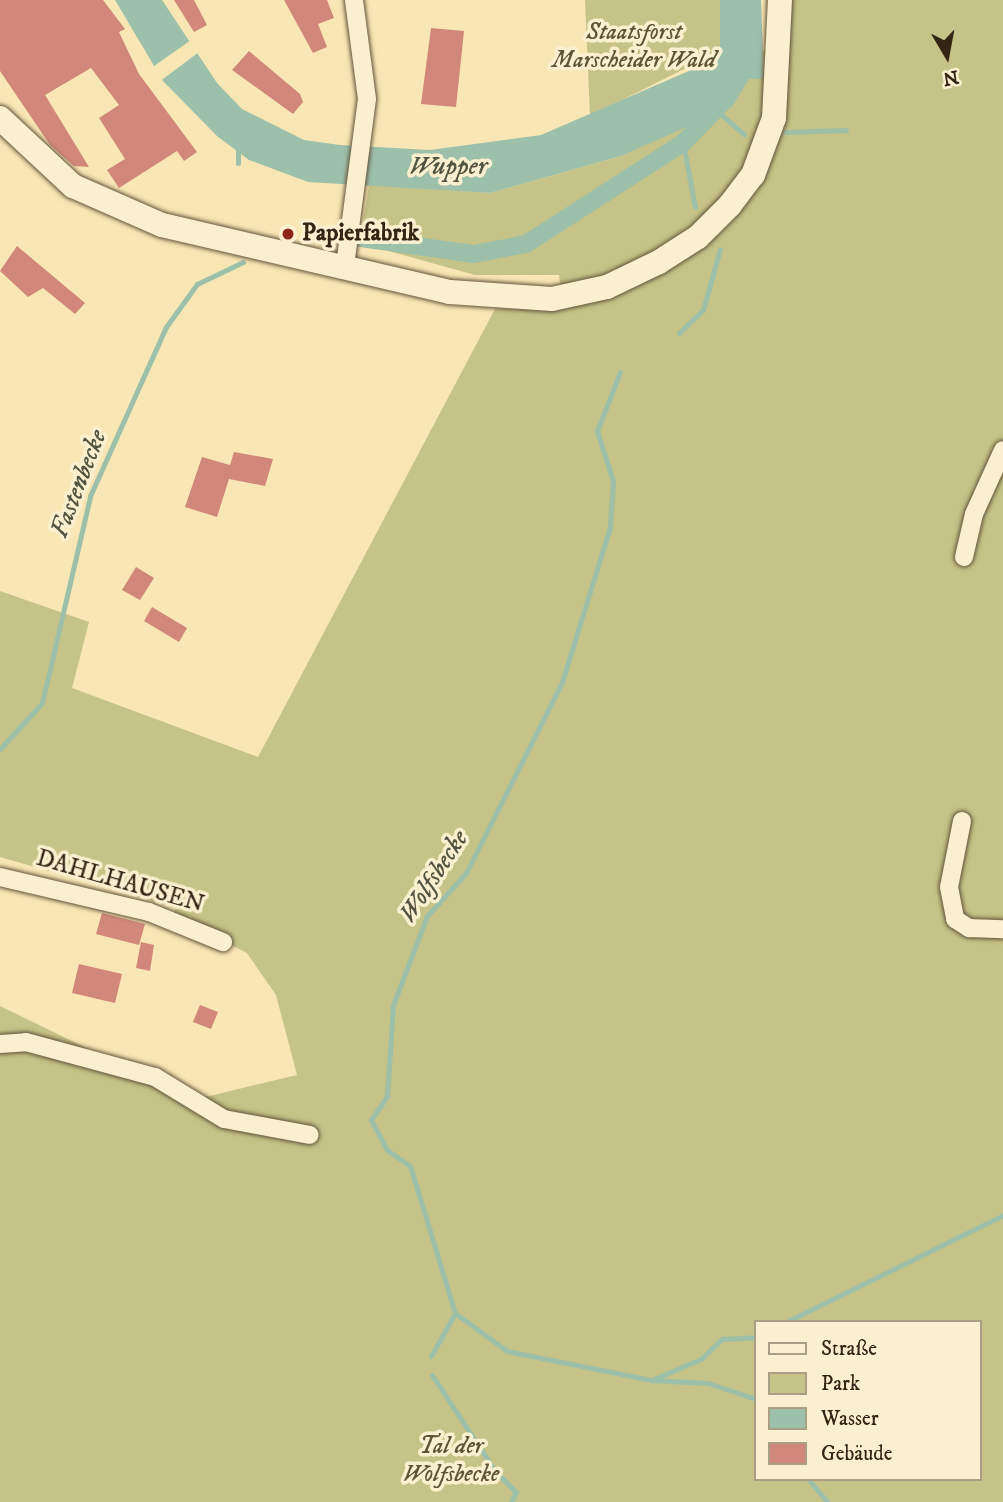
<!DOCTYPE html>
<meta charset="utf-8">
<style>
body{margin:0}
#map{position:relative;width:1003px;height:1502px;overflow:hidden;background:#f8e6b4;font-family:"IM FELL DW Pica",serif}
div>[style]{position:absolute}
.green>*{inset:0;background:#c5c387}
.water>*{inset:0;background:#9dc0ab}
.pier>*{inset:0;background:#f8e6b4}
.stream>*{height:5px;margin:-2.5px;padding:0 2.5px;transform-origin:2.5px;border-radius:2.5px;background:#9dc0ab}
.canal>*{height:18px;margin:-9px;padding:0 9px;transform-origin:9px;border-radius:9px;background:#9dc0ab}
.building>*{inset:0;background:#d1887a}
.roads{filter:drop-shadow(0 0 2px #64543c) drop-shadow(0 0 2px #64543c)}
.street>*{height:18px;margin:-9px;padding:0 9px;transform-origin:9px;border-radius:9px;background:#faefce}
.secondary>*{height:24px;margin:-12px;padding:0 12px;transform-origin:12px;border-radius:12px;background:#faefce}
.dots>*{width:19px;height:19px;translate:-50% -50%;box-sizing:border-box;border:4px solid #faefce;border-radius:50%}
span{translate:-50% -50%;white-space:nowrap;text-align:center;line-height:1.15;-webkit-text-stroke:7px #faefce;paint-order:stroke}
.park-label{font-size:24px;color:#5f5436;font-style:italic}
.poi-label{font-size:24px;color:#332414;font-weight:700}
.left{translate:0 -50%;text-align:left}
.street-label{font-size:24px;color:#332414}
.water-label{font-size:26px;color:#535341;font-style:italic}
.legend{position:absolute;left:754px;top:1320px;width:228px;height:161px;box-sizing:border-box;background:#faefce;border:2px solid #aa9e84;margin:0;padding:9px 12px;list-style:none;font-size:21px;color:#332414}
.legend li{display:flex;align-items:center;gap:14px;height:35px}
.legend b{width:35px;border:2px solid #aa9e84}
.north{position:absolute;left:912px;top:21px;width:70px;height:70px;-webkit-text-stroke:5px #faefce;paint-order:stroke;rotate:170deg;font-size:19px;font-weight:700;line-height:28px;text-align:center;color:#332414}
.north::after{content:'';display:block;margin:auto;width:24px;height:32px;background:#332414;clip-path:polygon(50% 0,100% 100%,50% 72%,0 100%)}
</style>
<div id="map">
<div class="green">
<i style="clip-path:polygon(585px 0,720px 0,720px 51px,590px 116px)"></i>
<i style="clip-path:polygon(evenodd,781px 0,1003px 0,1003px 1502px,0 1502px,0 1006px,193px 1100px,297px 1075px,276px 995px,247px 953px,173px 916px,176px 908px,0 857px,0 591px,89px 622px,72px 688px,258px 757px,495px 309px,563px 307px,559px 275px,475px 275px,360px 243px,369px 185px,490px 193px,621px 156px,749px 79px,764px 79px,763px 51px,782px 43px,781px 0,756px 1322px,980px 1322px,980px 1479px,756px 1479px,756px 1322px)"></i>
</div>
<div class="water">
<i style="clip-path:polygon(115px 0,162px 0,217px 83px,242px 109px,304px 140px,340px 145px,430px 150px,541px 135px,705px 64px,720px 51px,720px 0,761px 0,764px 79px,749px 79px,732px 107px,621px 156px,490px 193px,308px 182px,249px 160px,217px 136px,163px 81px)"></i>
</div>
<div class="pier">
<i style="clip-path:polygon(191px 40px,199px 52px,159px 82px,150px 69px)"></i>
</div>
<div class="stream">
<i style="left:716px;top:110px;width:37px;rotate:41deg"></i>
<i style="left:785px;top:132px;width:61px;rotate:-1.9deg"></i>
<i style="left:683px;top:143px;width:65px;rotate:79.4deg"></i>
<i style="left:238px;top:145px;width:18px;rotate:90deg"></i>
<i style="left:679px;top:333px;width:33px;rotate:-44deg"></i>
<i style="left:703px;top:310px;width:63px;rotate:-74.4deg"></i>
<i style="left:0;top:749px;width:62px;rotate:-47.6deg"></i>
<i style="left:42px;top:703px;width:212px;rotate:-76.9deg"></i>
<i style="left:90px;top:496px;width:185px;rotate:-65.8deg"></i>
<i style="left:166px;top:327px;width:53px;rotate:-54.2deg"></i>
<i style="left:197px;top:284px;width:51px;rotate:-25.6deg"></i>
<i style="left:455px;top:1313px;width:64px;rotate:36.2deg"></i>
<i style="left:507px;top:1351px;width:147px;rotate:11.4deg"></i>
<i style="left:651px;top:1380px;width:57px;rotate:3deg"></i>
<i style="left:708px;top:1383px;width:51px;rotate:18.4deg"></i>
<i style="left:786px;top:1322px;width:242px;rotate:-26.2deg"></i>
<i style="left:431px;top:1356px;width:49px;rotate:-60.8deg"></i>
<i style="left:455px;top:1313px;width:154px;rotate:-107deg"></i>
<i style="left:410px;top:1166px;width:28px;rotate:-145deg"></i>
<i style="left:387px;top:1150px;width:34px;rotate:-118deg"></i>
<i style="left:371px;top:1120px;width:29px;rotate:-56deg"></i>
<i style="left:387px;top:1096px;width:91px;rotate:-86.2deg"></i>
<i style="left:393px;top:1005px;width:95px;rotate:-69.1deg"></i>
<i style="left:427px;top:916px;width:58px;rotate:-47.8deg"></i>
<i style="left:466px;top:873px;width:214px;rotate:-63.3deg"></i>
<i style="left:562px;top:682px;width:162px;rotate:-72.8deg"></i>
<i style="left:610px;top:527px;width:46px;rotate:-86.3deg"></i>
<i style="left:613px;top:481px;width:52px;rotate:-107.7deg"></i>
<i style="left:597px;top:431px;width:63px;rotate:-68.7deg"></i>
<i style="left:432px;top:1375px;width:115px;rotate:56.7deg"></i>
<i style="left:495px;top:1471px;width:30px;rotate:45deg"></i>
<i style="left:516px;top:1492px;width:11px;rotate:117deg"></i>
<i style="left:654px;top:1379px;width:51px;rotate:-23.1deg"></i>
<i style="left:701px;top:1359px;width:29px;rotate:-44deg"></i>
<i style="left:722px;top:1339px;width:34px;rotate:-3deg"></i>
<i style="left:808px;top:1479px;width:30px;rotate:50deg"></i>
</div>
<div class="canal">
<i style="left:361px;top:238px;width:114px;rotate:8.1deg"></i>
<i style="left:474px;top:254px;width:53px;rotate:-10.9deg"></i>
<i style="left:526px;top:244px;width:187px;rotate:-32.8deg"></i>
<i style="left:683px;top:143px;width:59px;rotate:-45.7deg"></i>
</div>
<div class="building">
<i style="clip-path:polygon(0 0,103px 0,125px 29px,119px 32px,139px 74px,197px 152px,184px 161px,177px 151px,119px 188px,107px 170px,125px 159px,99px 118px,119px 105px,91px 68px,45px 95px,89px 167px,74px 166px,50px 145px,0 71px)"></i>
<i style="clip-path:polygon(174px 0,194px 0,207px 25px,194px 32px)"></i>
<i style="clip-path:polygon(284px 0,327px 0,334px 18px,318px 24px,327px 47px,313px 53px)"></i>
<i style="clip-path:polygon(431px 28px,464px 31px,456px 107px,421px 104px)"></i>
<i style="clip-path:polygon(249px 51px,300px 94px,303px 102px,293px 114px,232px 70px)"></i>
<i style="clip-path:polygon(17px 246px,85px 303px,75px 314px,43px 288px,28px 297px,0 271px)"></i>
<i style="clip-path:polygon(234px 452px,273px 459px,265px 486px,229px 479px,217px 517px,185px 507px,202px 457px,230px 465px)"></i>
<i style="clip-path:polygon(136px 567px,154px 578px,140px 600px,122px 590px)"></i>
<i style="clip-path:polygon(152px 607px,187px 628px,179px 642px,144px 621px)"></i>
<i style="clip-path:polygon(102px 913px,145px 924px,139px 945px,96px 934px)"></i>
<i style="clip-path:polygon(141px 942px,154px 945px,150px 971px,136px 968px)"></i>
<i style="clip-path:polygon(79px 964px,122px 974px,115px 1003px,72px 993px)"></i>
<i style="clip-path:polygon(200px 1005px,218px 1012px,211px 1029px,193px 1022px)"></i>
</div>
<div class="roads">
<div class="street">
<i style="left:345px;top:266px;width:168px;rotate:-82.5deg"></i>
<i style="left:367px;top:99px;width:100px;rotate:-97.5deg"></i>
<i style="left:964px;top:557px;width:44px;rotate:-76.9deg"></i>
<i style="left:974px;top:514px;width:70px;rotate:-65.6deg"></i>
<i style="left:962px;top:821px;width:67px;rotate:101.1deg"></i>
<i style="left:949px;top:887px;width:33px;rotate:79deg"></i>
<i style="left:955px;top:919px;width:17px;rotate:33deg"></i>
<i style="left:969px;top:928px;width:34px;rotate:2deg"></i>
<i style="left:0;top:877px;width:153px;rotate:13.2deg"></i>
<i style="left:149px;top:912px;width:80px;rotate:22.1deg"></i>
<i style="left:0;top:1044px;width:26px;rotate:-4deg"></i>
<i style="left:26px;top:1042px;width:134px;rotate:15.2deg"></i>
<i style="left:155px;top:1077px;width:81px;rotate:31.3deg"></i>
<i style="left:224px;top:1119px;width:87px;rotate:10.5deg"></i>
</div>
<div class="secondary">
<i style="left:0;top:118px;width:100px;rotate:43deg"></i>
<i style="left:73px;top:186px;width:97px;rotate:23.7deg"></i>
<i style="left:162px;top:225px;width:296px;rotate:13.1deg"></i>
<i style="left:450px;top:292px;width:102px;rotate:3.9deg"></i>
<i style="left:552px;top:299px;width:56px;rotate:-12.3deg"></i>
<i style="left:607px;top:287px;width:58px;rotate:-25.7deg"></i>
<i style="left:659px;top:262px;width:46px;rotate:-32.7deg"></i>
<i style="left:698px;top:237px;width:45px;rotate:-45deg"></i>
<i style="left:730px;top:205px;width:38px;rotate:-53deg"></i>
<i style="left:753px;top:175px;width:61px;rotate:-69.8deg"></i>
<i style="left:774px;top:118px;width:118px;rotate:-87.1deg"></i>
</div>
</div>
<div class="dots">
<i style="left:288px;top:234px;background:#8f2418"></i>
</div>
<div class="park-label">
<span style="left:634px;top:47px">Staatsforst<br>Marscheider Wald</span>
<span style="left:451px;top:1461px">Tal der<br>Wolfsbecke</span>
</div>
<div class="poi-label">
<span class="left" style="left:302px;top:234px">Papierfabrik</span>
</div>
<div class="street-label">
<span style="left:120px;top:882px;rotate:16deg">DAHLHAUSEN</span>
</div>
<div class="water-label">
<span style="left:448px;top:167px">Wupper</span>
<span style="left:79px;top:484px;rotate:-69deg">Fastenbecke</span>
<span style="left:434px;top:877px;rotate:-57deg">Wolfsbecke</span>
</div>
<ul class="legend">
<li><b style="height:9px;background:#faefce"></b>Straße</li>
<li><b style="height:19px;background:#c5c387"></b>Park</li>
<li><b style="height:19px;background:#9dc0ab"></b>Wasser</li>
<li><b style="height:19px;background:#d1887a"></b>Gebäude</li>
</ul>
<div class="north">N</div>
</div>
